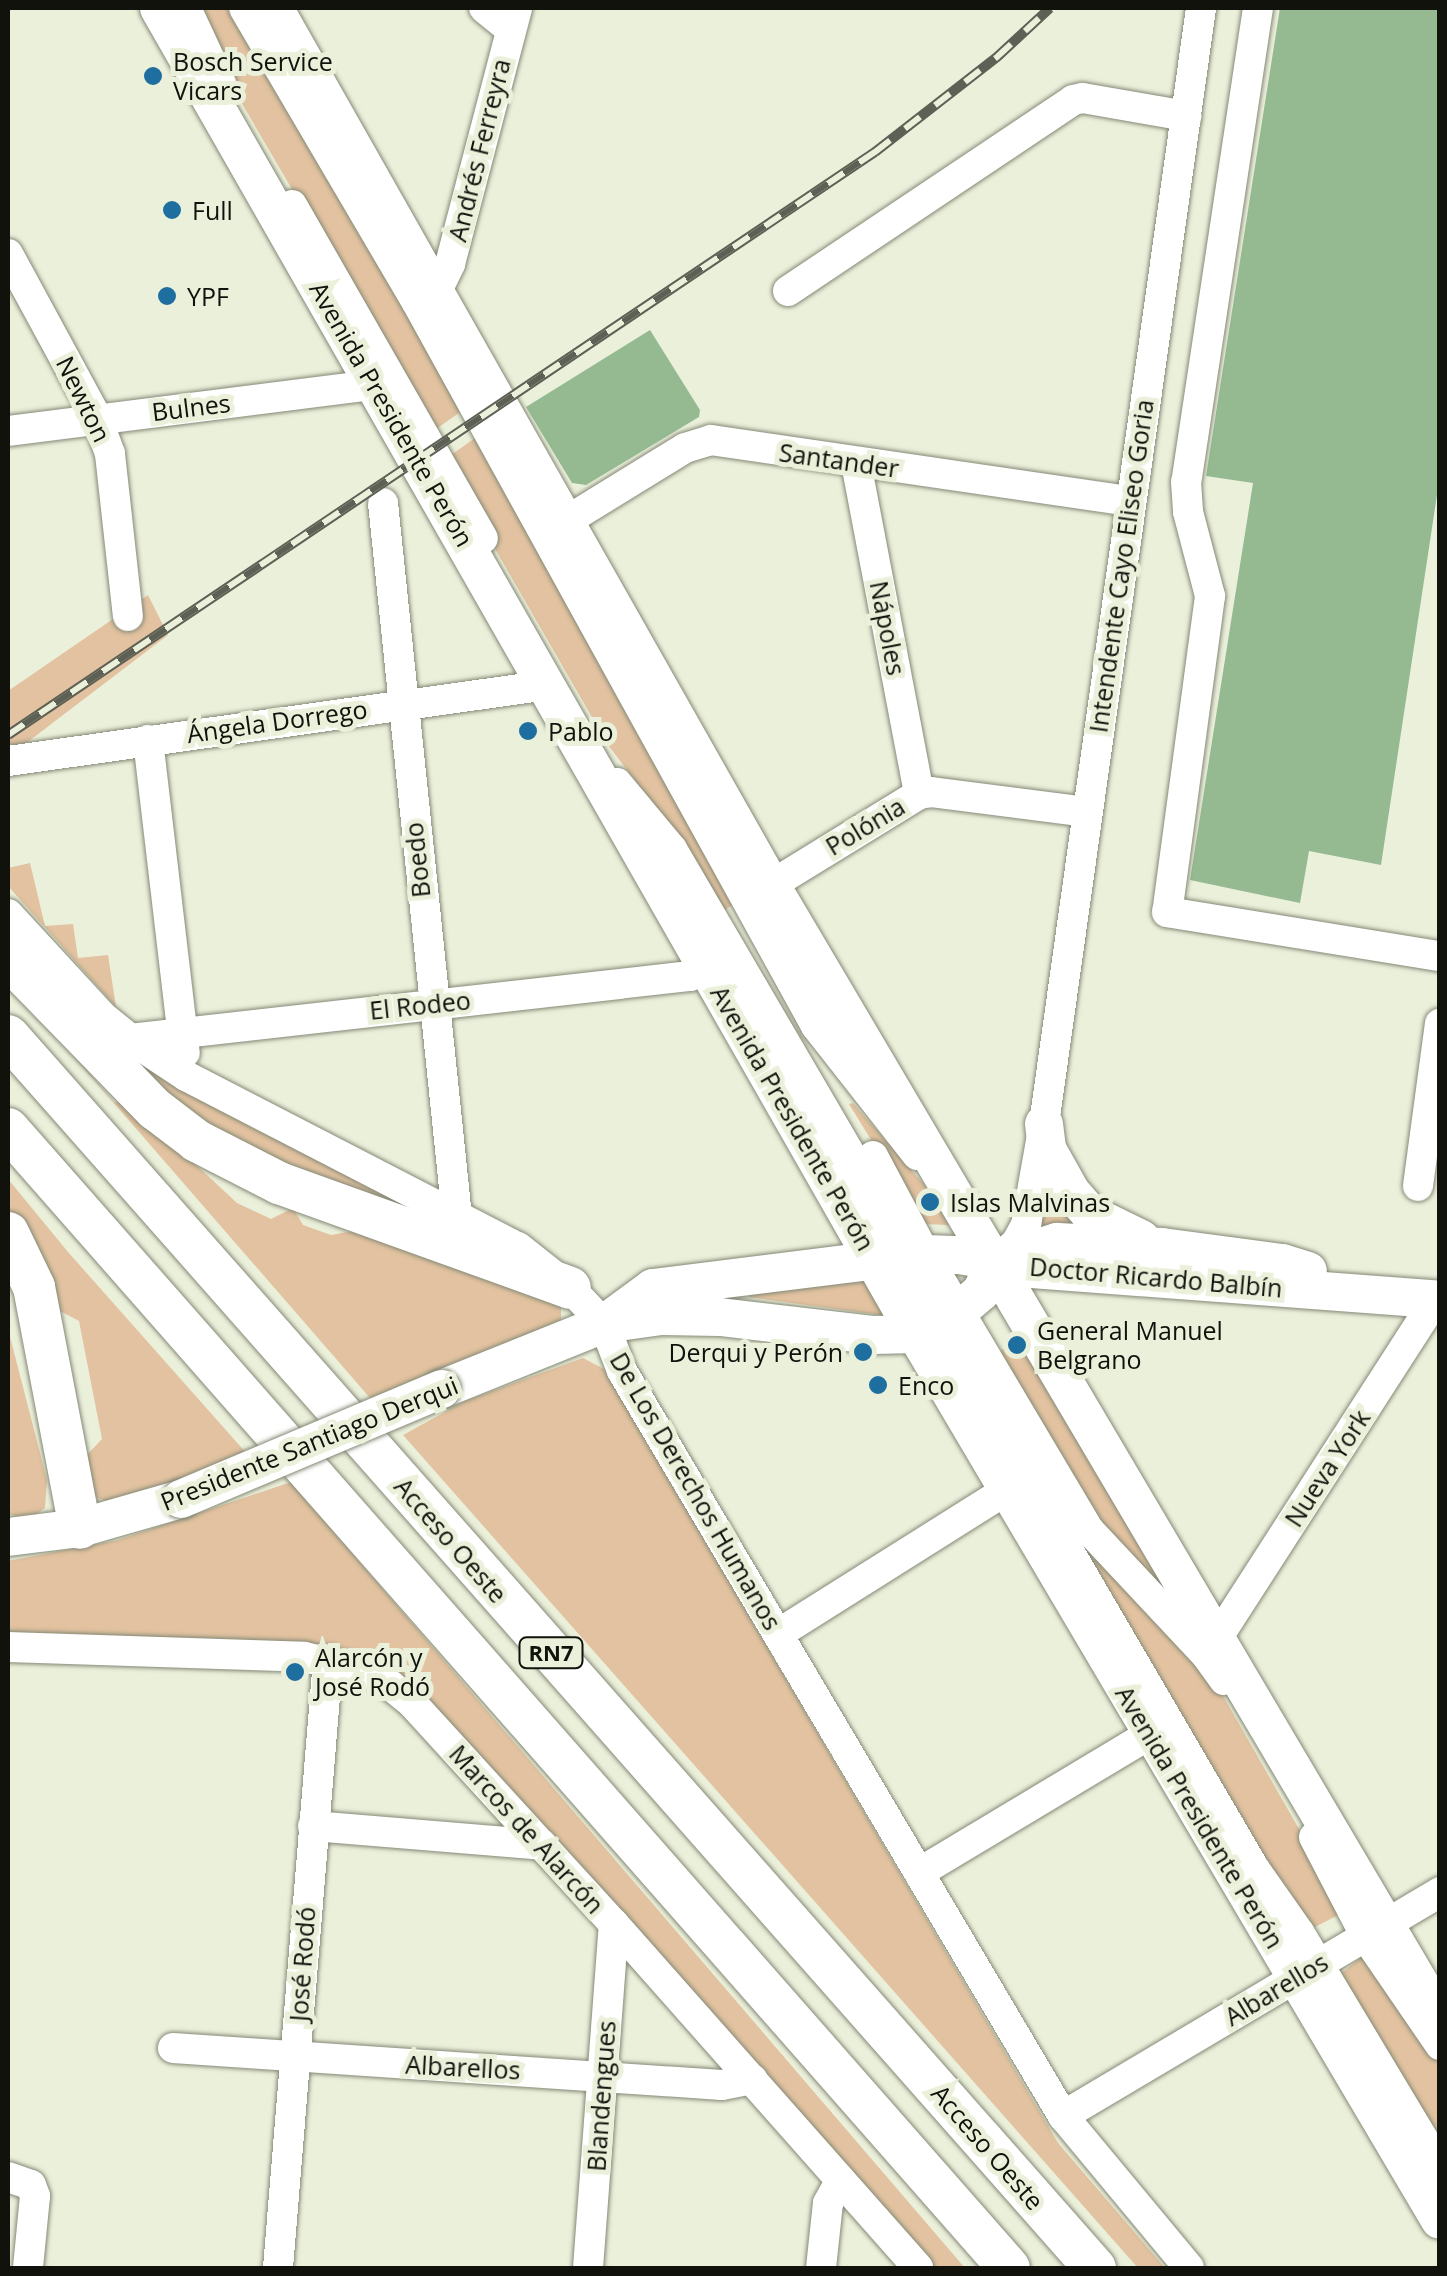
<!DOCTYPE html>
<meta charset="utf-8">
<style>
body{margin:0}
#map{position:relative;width:1447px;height:2276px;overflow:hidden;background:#ebf0db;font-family:"Open Sans",sans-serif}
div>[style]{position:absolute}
.green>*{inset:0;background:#e2c2a0}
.building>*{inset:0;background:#95ba92}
.roads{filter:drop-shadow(0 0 2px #848976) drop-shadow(0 0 2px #848976)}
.minor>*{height:30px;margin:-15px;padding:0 15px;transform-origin:15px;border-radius:15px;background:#fff}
.major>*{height:38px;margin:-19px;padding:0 19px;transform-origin:19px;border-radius:19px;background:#fff}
.highway>*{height:42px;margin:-21px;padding:0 21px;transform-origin:21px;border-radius:21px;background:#fff}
.rail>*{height:10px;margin-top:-5px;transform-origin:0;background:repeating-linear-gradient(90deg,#ebf0db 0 19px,#5d6054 0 38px);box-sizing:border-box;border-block:2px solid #5d6054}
.bridges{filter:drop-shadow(0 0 2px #848976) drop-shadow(0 0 2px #848976)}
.major-bridge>*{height:38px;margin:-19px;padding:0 19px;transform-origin:19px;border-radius:19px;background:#fff}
.dots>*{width:28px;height:28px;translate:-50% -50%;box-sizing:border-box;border:5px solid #ebf0db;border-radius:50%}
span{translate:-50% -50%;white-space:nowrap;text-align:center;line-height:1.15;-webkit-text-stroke:10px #ebf0db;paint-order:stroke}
.shield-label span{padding:2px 8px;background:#ebf0db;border:2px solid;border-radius:8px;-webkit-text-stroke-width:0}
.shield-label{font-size:22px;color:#10120b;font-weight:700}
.poi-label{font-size:25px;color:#10120b}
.left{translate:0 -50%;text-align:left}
.right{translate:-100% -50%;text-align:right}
.street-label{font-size:25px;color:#10120b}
.frame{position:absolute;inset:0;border:10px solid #10120b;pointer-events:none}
</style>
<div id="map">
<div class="green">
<i style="clip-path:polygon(192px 8px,239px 8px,462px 411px,433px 431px,216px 59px)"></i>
<i style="clip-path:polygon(475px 438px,740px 900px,717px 915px,656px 808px,608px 745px,444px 460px)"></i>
<i style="clip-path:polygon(148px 595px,168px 635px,8px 757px,8px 691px)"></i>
<i style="clip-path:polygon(30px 863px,45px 926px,73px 924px,78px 958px,108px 955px,116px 1007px,8px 886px,8px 868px)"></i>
<i style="clip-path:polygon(8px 979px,114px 1102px,132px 1105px,237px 1203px,271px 1219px,293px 1208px,303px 1225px,331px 1235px,363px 1229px,561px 1304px,561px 1320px,435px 1374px,377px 1406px,8px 981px)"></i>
<i style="clip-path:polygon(88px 1019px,160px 1074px,251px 1127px,472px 1233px,317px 1179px,185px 1114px)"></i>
<i style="clip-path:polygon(853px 1103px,934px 1196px,949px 1225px,923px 1224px,849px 1104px)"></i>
<i style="clip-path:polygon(8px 1179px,68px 1252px,248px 1455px,114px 1504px,92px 1496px,86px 1456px,102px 1439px,79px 1321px,58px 1310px,36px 1247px,8px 1209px)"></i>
<i style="clip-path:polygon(1044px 1186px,1053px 1186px,1103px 1236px,1037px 1229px)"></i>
<i style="clip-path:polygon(865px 1281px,888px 1316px,748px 1297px,751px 1294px)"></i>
<i style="clip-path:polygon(8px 1329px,47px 1480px,45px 1508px,29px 1519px,8px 1514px)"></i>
<i style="clip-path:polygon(1018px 1339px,1216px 1654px,1071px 1489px,997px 1353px)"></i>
<i style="clip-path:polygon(583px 1358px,604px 1369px,1058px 2143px,1165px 2268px,1138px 2268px,403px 1435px,465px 1401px)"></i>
<i style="clip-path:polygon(291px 1482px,965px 2268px,931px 2268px,384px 1669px,8px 1639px,8px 1561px,118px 1540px)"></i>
<i style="clip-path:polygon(1103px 1558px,1215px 1682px,1346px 1911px,1311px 1929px,1253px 1847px,1086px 1561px)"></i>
<i style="clip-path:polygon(1364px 1955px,1439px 2055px,1439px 2135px,1338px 1976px)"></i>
</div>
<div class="building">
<i style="clip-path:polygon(1280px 8px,1440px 8px,1440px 475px,1381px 865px,1309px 851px,1300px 903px,1190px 880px,1253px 483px,1206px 476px)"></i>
<i style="clip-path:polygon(650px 330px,700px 410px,699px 417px,586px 485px,572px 483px,526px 407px)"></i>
</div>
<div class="roads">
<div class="minor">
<i style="left:186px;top:8px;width:83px;rotate:65deg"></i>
<i style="left:244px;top:8px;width:340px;rotate:59.6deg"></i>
<i style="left:416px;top:301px;width:828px;rotate:61.11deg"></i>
<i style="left:816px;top:1026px;width:164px;rotate:51.9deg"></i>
<i style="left:484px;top:8px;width:33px;rotate:39deg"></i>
<i style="left:1258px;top:8px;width:479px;rotate:98.6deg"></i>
<i style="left:1186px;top:482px;width:30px;rotate:86deg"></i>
<i style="left:1188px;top:512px;width:87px;rotate:75.3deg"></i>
<i style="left:1210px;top:596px;width:319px;rotate:97.7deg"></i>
<i style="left:1167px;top:912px;width:277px;rotate:9.2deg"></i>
<i style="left:292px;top:205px;width:384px;rotate:60.2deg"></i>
<i style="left:8px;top:254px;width:187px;rotate:61.5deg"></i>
<i style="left:97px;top:418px;width:38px;rotate:70deg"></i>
<i style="left:110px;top:454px;width:163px;rotate:83.7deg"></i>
<i style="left:437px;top:291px;width:30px;rotate:-64deg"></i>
<i style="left:450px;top:264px;width:265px;rotate:-75.3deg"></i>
<i style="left:788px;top:291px;width:343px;rotate:-33.8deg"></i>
<i style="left:1073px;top:100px;width:10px;rotate:-11deg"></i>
<i style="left:1083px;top:98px;width:105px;rotate:9.9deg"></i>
<i style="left:8px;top:431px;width:369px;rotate:-7.2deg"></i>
<i style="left:856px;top:463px;width:337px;rotate:79.2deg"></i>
<i style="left:383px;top:503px;width:718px;rotate:84.08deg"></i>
<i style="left:568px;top:520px;width:137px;rotate:-31.6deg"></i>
<i style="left:685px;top:448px;width:27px;rotate:-17deg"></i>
<i style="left:711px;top:440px;width:423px;rotate:8.3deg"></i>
<i style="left:148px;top:740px;width:315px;rotate:83.3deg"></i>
<i style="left:8px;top:761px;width:545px;rotate:-8.01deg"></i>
<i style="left:617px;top:783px;width:86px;rotate:50.2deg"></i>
<i style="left:672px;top:849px;width:371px;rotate:59.7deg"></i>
<i style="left:859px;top:1169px;width:97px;rotate:66.3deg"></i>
<i style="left:898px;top:1258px;width:78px;rotate:59.8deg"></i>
<i style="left:937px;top:1325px;width:629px;rotate:59.72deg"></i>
<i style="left:1254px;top:1868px;width:78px;rotate:54.9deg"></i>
<i style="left:1299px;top:1932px;width:274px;rotate:59deg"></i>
<i style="left:755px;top:895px;width:193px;rotate:-31.6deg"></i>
<i style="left:919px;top:794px;width:12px;rotate:-9deg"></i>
<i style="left:931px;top:792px;width:157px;rotate:7.3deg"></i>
<i style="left:8px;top:914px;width:140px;rotate:47.3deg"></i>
<i style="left:103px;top:1017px;width:35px;rotate:39deg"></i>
<i style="left:130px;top:1039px;width:67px;rotate:33.5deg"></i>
<i style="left:186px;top:1076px;width:373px;rotate:27.3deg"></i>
<i style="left:518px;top:1247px;width:66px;rotate:38.3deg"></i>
<i style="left:570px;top:1288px;width:50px;rotate:46.6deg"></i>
<i style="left:604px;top:1324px;width:50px;rotate:69deg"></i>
<i style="left:622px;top:1371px;width:866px;rotate:59.38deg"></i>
<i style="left:1063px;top:2116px;width:197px;rotate:50.3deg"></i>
<i style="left:130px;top:1039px;width:564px;rotate:-6.42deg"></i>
<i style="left:690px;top:976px;width:19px;rotate:-32deg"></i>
<i style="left:873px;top:1156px;width:111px;rotate:62deg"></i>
<i style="left:925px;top:1254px;width:321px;rotate:59.3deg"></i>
<i style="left:1089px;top:1530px;width:171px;rotate:46.9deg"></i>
<i style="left:1206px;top:1655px;width:31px;rotate:54deg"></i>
<i style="left:1418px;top:1186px;width:164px;rotate:-82.3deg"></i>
<i style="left:997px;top:1260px;width:25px;rotate:-42deg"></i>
<i style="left:1016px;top:1243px;width:21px;rotate:-61deg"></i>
<i style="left:1026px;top:1225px;width:103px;rotate:-79.9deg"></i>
<i style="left:1044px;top:1124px;width:1127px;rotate:-81.99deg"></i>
<i style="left:778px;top:1634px;width:271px;rotate:-32.2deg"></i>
<i style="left:1218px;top:1637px;width:402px;rotate:-57.2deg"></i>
<i style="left:8px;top:1647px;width:296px;rotate:1.9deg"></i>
<i style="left:304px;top:1657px;width:64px;rotate:12.7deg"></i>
<i style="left:366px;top:1671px;width:28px;rotate:30deg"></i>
<i style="left:390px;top:1685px;width:28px;rotate:39deg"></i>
<i style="left:412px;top:1703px;width:299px;rotate:47.6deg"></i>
<i style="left:614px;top:1924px;width:459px;rotate:48.5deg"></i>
<i style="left:313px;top:1826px;width:230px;rotate:4.7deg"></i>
<i style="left:1314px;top:1837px;width:113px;rotate:62.5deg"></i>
<i style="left:1366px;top:1937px;width:131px;rotate:55.6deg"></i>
<i style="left:922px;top:1871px;width:266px;rotate:-31deg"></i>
<i style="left:173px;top:2048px;width:550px;rotate:3.86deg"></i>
<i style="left:722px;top:2085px;width:31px;rotate:-11deg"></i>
<i style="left:1063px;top:2116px;width:439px;rotate:-30.7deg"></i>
<i style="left:8px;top:2177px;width:24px;rotate:19deg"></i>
<i style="left:31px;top:2185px;width:12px;rotate:70deg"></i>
<i style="left:35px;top:2196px;width:72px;rotate:95.6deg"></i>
<i style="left:278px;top:2268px;width:610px;rotate:-85.3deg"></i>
<i style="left:588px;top:2268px;width:345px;rotate:-85.7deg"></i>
<i style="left:821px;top:2268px;width:65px;rotate:-83.9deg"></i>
<i style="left:828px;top:2203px;width:26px;rotate:-61deg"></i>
</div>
<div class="major">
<i style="left:159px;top:8px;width:1527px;rotate:60.28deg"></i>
<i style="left:916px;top:1334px;width:1029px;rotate:59.4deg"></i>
<i style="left:274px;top:8px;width:1007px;rotate:60.48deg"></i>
<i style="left:770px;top:884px;width:1317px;rotate:59.42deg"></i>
<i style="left:1044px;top:1124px;width:25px;rotate:83deg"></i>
<i style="left:1047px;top:1149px;width:49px;rotate:60.8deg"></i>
<i style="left:1071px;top:1192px;width:29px;rotate:49deg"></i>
<i style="left:1090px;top:1214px;width:57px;rotate:26.1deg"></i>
<i style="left:998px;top:1260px;width:62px;rotate:-17deg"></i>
<i style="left:1057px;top:1242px;width:105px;rotate:2.7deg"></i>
<i style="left:1162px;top:1247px;width:121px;rotate:7.6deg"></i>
<i style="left:1282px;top:1263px;width:27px;rotate:17deg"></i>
<i style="left:604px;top:1324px;width:61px;rotate:-36.3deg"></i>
<i style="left:653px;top:1288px;width:274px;rotate:-7.1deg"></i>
<i style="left:925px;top:1254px;width:36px;rotate:2deg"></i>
<i style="left:961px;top:1255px;width:72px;rotate:11.2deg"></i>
<i style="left:1032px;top:1269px;width:409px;rotate:4.3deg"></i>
<i style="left:442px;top:1389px;width:175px;rotate:-21.9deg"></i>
<i style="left:604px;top:1324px;width:58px;rotate:-8deg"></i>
<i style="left:661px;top:1316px;width:59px;rotate:1deg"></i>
<i style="left:720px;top:1317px;width:155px;rotate:6.7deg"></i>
<i style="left:874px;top:1335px;width:42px;rotate:-1.4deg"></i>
<i style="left:916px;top:1334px;width:34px;rotate:-23deg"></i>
<i style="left:947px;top:1321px;width:45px;rotate:-40.5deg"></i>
<i style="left:981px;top:1292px;width:34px;rotate:-64deg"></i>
<i style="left:8px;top:1537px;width:73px;rotate:-7.1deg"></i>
<i style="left:80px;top:1528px;width:105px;rotate:-16deg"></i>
</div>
<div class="highway">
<i style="left:8px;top:958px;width:211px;rotate:45.8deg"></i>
<i style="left:155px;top:1109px;width:53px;rotate:37.3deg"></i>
<i style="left:197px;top:1141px;width:92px;rotate:27.1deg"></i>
<i style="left:279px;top:1183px;width:309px;rotate:19.8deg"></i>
<i style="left:8px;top:1036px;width:1643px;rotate:48.58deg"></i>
<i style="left:8px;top:1129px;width:1516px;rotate:48.69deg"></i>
<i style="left:8px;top:1233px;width:60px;rotate:64.3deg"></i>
<i style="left:34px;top:1287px;width:245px;rotate:79.2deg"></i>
</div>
</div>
<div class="rail">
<i style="left:8px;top:735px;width:1045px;rotate:-33.92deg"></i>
<i style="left:875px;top:152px;width:155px;rotate:-37.9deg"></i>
<i style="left:997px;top:57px;width:72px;rotate:-42.8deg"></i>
</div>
<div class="bridges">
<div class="major-bridge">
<i style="left:181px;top:1499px;width:283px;rotate:-22.9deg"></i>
</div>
</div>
<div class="dots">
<i style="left:153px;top:76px;background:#1e6ea0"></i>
<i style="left:172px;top:210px;background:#1e6ea0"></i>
<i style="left:167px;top:296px;background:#1e6ea0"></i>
<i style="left:528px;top:731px;background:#1e6ea0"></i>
<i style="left:930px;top:1202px;background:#1e6ea0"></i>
<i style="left:1017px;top:1345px;background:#1e6ea0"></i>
<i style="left:863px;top:1352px;background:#1e6ea0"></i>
<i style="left:878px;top:1385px;background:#1e6ea0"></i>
<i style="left:295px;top:1672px;background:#1e6ea0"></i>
</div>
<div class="shield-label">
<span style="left:551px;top:1653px">RN7</span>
</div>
<div class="poi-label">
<span class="left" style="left:173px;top:76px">Bosch Service<br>Vicars</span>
<span class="left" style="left:192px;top:210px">Full</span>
<span class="left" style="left:187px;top:296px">YPF</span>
<span class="left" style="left:548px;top:731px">Pablo</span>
<span class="left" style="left:950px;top:1202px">Islas Malvinas</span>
<span class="left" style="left:1037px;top:1345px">General Manuel<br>Belgrano</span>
<span class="right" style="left:843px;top:1352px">Derqui y Perón</span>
<span class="left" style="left:898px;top:1385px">Enco</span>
<span class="left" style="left:315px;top:1672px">Alarcón y<br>José Rodó</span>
</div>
<div class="street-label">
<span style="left:479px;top:150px;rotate:-76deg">Andrés Ferreyra</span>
<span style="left:84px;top:399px;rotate:64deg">Newton</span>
<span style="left:191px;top:407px;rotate:-7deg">Bulnes</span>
<span style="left:392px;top:414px;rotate:60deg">Avenida Presidente Perón</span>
<span style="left:839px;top:460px;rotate:8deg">Santander</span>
<span style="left:1121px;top:566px;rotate:-82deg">Intendente Cayo Eliseo Goria</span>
<span style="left:888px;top:628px;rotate:79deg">Nápoles</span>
<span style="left:277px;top:721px;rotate:-8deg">Ángela Dorrego</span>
<span style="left:865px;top:826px;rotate:-31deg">Polónia</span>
<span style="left:417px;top:860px;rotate:-96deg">Boedo</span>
<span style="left:420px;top:1005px;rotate:-6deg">El Rodeo</span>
<span style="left:793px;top:1118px;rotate:60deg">Avenida Presidente Perón</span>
<span style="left:1156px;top:1277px;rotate:5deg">Doctor Ricardo Balbín</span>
<span style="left:309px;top:1443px;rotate:-22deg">Presidente Santiago Derqui</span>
<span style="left:1327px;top:1468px;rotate:-57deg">Nueva York</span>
<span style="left:696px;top:1491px;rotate:60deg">De Los Derechos Humanos</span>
<span style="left:451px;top:1540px;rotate:49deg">Acceso Oeste</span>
<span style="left:1200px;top:1817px;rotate:59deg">Avenida Presidente Perón</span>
<span style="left:527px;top:1829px;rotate:48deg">Marcos de Alarcón</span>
<span style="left:302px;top:1964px;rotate:-86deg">José Rodó</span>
<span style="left:1276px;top:1989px;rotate:-31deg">Albarellos</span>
<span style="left:463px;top:2067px;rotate:3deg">Albarellos</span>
<span style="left:601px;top:2096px;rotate:-86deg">Blandengues</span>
<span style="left:988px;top:2147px;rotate:49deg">Acceso Oeste</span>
</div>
<div class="frame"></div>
</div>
